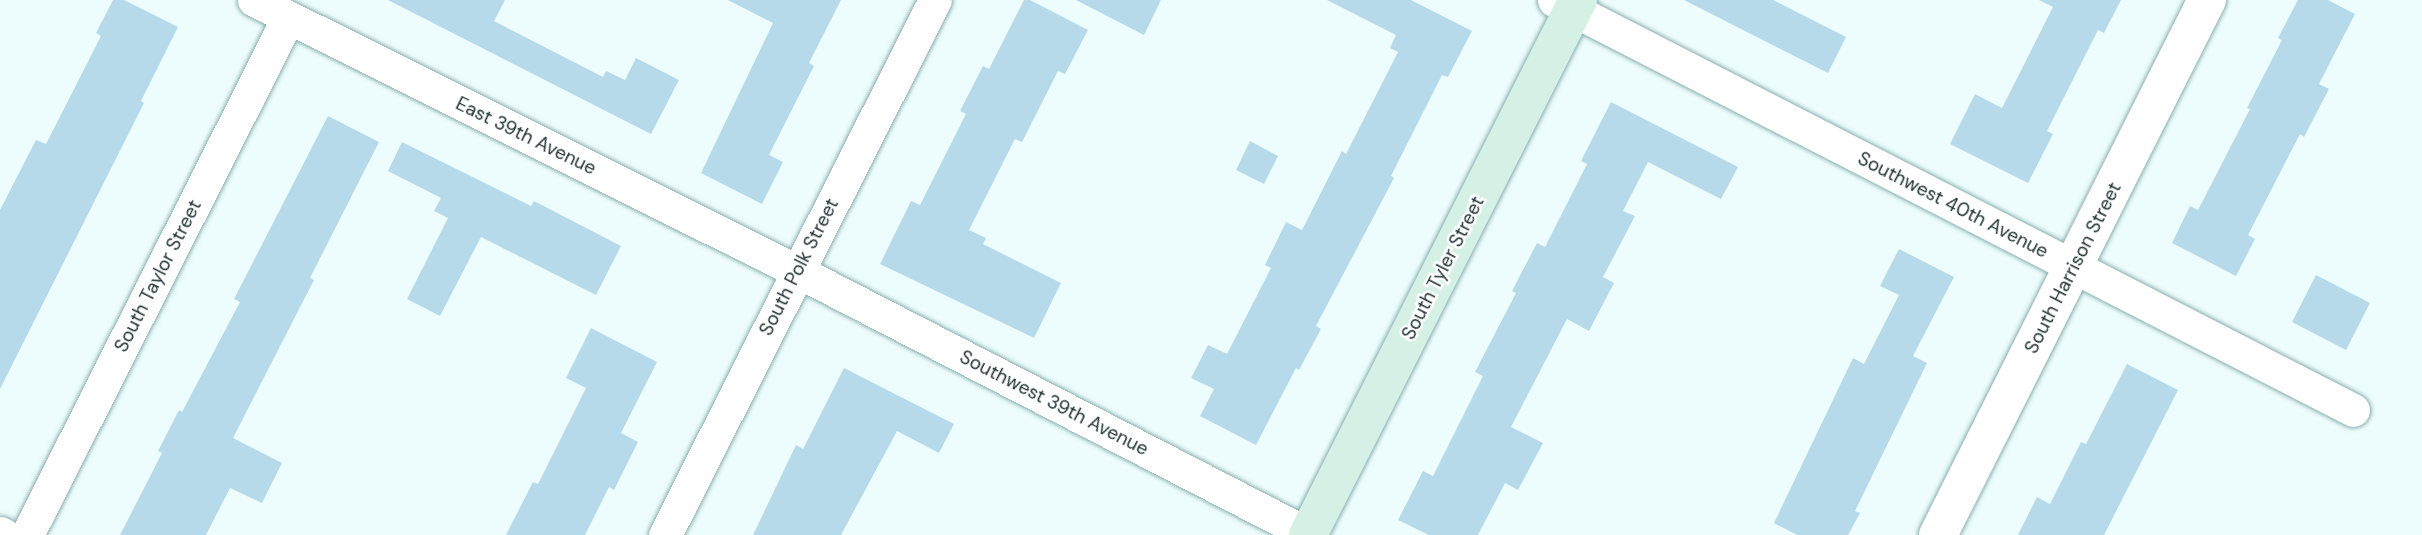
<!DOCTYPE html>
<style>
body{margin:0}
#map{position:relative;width:2422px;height:535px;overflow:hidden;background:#edfdfd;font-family:"DM Sans",sans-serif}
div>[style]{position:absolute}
.building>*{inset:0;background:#b6dae9}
.roads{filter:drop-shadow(0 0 2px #88b0af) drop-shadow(0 0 2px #88b0af)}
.minor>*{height:33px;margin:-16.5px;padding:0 16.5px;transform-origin:16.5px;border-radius:16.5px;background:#fff}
.tertiary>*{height:38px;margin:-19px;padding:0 19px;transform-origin:19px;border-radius:19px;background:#fff}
.secondary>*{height:38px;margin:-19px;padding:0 19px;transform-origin:19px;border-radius:19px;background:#d5f0e4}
span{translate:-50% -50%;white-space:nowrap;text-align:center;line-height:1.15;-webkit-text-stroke:5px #fff;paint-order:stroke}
.street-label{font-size:19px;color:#233434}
</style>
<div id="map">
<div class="building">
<i style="clip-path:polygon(113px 0,124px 0,178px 27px,141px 101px,144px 103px,0 389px,0 210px,36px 140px,46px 144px,101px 36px,96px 33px)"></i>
<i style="clip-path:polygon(388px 0,505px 0,494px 21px,603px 77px,606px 71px,625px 80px,636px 58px,679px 80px,651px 134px)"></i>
<i style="clip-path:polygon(728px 0,841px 0,809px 63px,814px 66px,769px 155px,783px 162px,762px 204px,701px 173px,773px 23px)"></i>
<i style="clip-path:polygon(1024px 0,1030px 0,1088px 30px,1065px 74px,1058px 71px,1022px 142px,1015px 139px,969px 230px,986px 238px,983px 244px,1061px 283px,1034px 338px,880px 264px,911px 201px,920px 205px,966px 114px,960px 111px,983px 66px,989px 69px)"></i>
<i style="clip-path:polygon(1076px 0,1161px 0,1144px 35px)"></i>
<i style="clip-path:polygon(1327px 0,1411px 0,1472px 31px,1448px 77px,1442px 75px,1391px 176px,1394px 178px,1316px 326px,1321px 329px,1299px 370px,1296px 368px,1256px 445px,1200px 416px,1214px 389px,1191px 378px,1208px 345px,1227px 354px,1271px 268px,1265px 265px,1286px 222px,1302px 230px,1342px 151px,1346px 154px,1398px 52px,1390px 48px,1396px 35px)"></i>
<i style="clip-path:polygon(1684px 0,1773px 0,1846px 37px,1828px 73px)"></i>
<i style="clip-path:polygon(2039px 0,2121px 0,2104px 33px,2098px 30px,2047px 131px,2053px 134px,2028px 183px,1950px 144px,1975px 94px,2002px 108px,2053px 7px)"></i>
<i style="clip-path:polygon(2298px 0,2328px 0,2355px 14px,2319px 84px,2329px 89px,2304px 137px,2300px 134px,2248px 235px,2255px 239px,2236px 276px,2172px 243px,2190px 206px,2198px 210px,2250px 109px,2247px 108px,2282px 40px,2278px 38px)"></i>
<i style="clip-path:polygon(1611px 102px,1738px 167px,1721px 199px,1648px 162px,1623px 211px,1635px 216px,1603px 277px,1614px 283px,1589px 331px,1567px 319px,1511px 427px,1543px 443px,1518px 490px,1505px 483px,1478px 535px,1429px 535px,1398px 520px,1423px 471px,1433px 476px,1483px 376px,1475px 372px,1516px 293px,1512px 291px,1537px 243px,1545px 247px,1587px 164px,1581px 161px)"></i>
<i style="clip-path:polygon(328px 116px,379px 142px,310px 278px,314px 280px,233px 438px,282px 463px,262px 503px,230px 488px,206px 535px,120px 535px,162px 453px,158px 451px,179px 410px,182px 412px,240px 302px,234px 299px)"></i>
<i style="clip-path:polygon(1250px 141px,1278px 156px,1264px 184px,1236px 170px)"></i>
<i style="clip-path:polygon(402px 142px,531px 206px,534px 201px,621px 246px,596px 295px,481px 237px,440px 316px,407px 299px,448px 218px,434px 211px,441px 198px,388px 171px)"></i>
<i style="clip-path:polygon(1899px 249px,1954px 277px,1913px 356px,1927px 363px,1855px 511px,1860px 513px,1848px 535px,1797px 535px,1774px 523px,1853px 358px,1864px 364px,1899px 295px,1880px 286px)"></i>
<i style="clip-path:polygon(2316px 275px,2370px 303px,2346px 350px,2292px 322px)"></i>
<i style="clip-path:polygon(591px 328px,657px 362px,621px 433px,638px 442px,614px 490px,609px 487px,585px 535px,506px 535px,533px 482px,538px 484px,586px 388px,566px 378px)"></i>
<i style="clip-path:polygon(2127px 364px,2178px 390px,2104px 535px,2018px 535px,2037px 497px,2050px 504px,2081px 442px,2086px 444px)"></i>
<i style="clip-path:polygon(844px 368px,954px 424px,939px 453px,897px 431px,841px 535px,753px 535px,796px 445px,803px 449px)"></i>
</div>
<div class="roads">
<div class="minor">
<i style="left:254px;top:0;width:607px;rotate:26.52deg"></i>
<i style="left:797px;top:271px;width:577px;rotate:27.23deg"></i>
<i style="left:1554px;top:0;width:898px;rotate:27.16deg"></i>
<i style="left:0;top:533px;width:4px;rotate:27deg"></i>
<i style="left:27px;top:535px;width:579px;rotate:-63.21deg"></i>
<i style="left:665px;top:535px;width:599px;rotate:-63.22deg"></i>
</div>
<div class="tertiary">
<i style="left:1938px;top:535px;width:599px;rotate:-63.31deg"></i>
</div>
<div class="secondary">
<i style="left:1308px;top:535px;width:599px;rotate:-63.22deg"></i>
</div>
</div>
<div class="street-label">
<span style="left:526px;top:136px;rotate:26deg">East 39th Avenue</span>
<span style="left:1953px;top:205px;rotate:27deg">Southwest 40th Avenue</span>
<span style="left:799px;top:267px;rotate:-63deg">South Polk Street</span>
<span style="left:1443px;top:268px;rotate:-63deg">South Tyler Street</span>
<span style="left:2073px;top:268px;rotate:-63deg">South Harrison Street</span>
<span style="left:158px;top:276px;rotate:-63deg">South Taylor Street</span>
<span style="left:1054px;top:403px;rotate:27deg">Southwest 39th Avenue</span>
</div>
</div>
